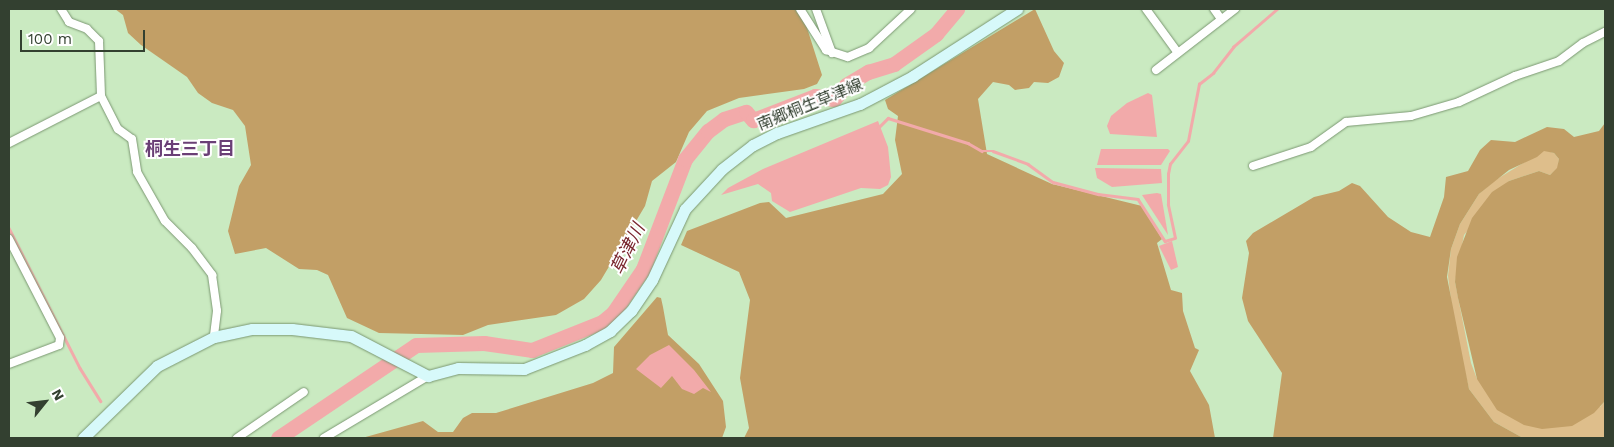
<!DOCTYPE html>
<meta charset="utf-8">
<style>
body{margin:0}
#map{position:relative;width:1614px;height:447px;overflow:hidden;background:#caeac1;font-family:"Work Sans","Noto Sans JP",sans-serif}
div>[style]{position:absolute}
.green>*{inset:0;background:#debe8b}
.forest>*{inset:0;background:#c29f66}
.water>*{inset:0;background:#f2aaaa}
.stream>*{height:2.5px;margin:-1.25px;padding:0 1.25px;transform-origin:1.25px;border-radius:1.25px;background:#f2aaaa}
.river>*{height:15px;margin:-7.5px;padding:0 7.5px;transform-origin:7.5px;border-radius:7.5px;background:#f2aaaa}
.roads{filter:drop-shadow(0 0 1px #7b9872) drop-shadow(0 0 1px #7b9872)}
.street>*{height:8px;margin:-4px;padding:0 4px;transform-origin:4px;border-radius:4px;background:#fff}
.secondary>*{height:11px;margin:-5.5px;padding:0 5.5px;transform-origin:5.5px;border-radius:5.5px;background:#d7f9fa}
span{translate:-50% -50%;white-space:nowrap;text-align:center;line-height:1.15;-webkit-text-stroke:4px #fff;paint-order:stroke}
.street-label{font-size:16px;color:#334030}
.neighbourhood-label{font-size:18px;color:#6a3f76;font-weight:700}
.water-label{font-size:18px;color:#79262e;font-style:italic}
.frame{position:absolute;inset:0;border:10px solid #334030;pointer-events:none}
.north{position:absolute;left:20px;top:377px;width:50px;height:50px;-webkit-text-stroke:4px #fff;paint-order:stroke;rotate:61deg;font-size:14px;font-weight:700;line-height:20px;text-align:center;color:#334030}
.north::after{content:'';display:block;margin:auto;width:18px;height:22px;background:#334030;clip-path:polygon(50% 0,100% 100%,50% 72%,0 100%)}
.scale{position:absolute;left:20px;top:30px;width:125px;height:22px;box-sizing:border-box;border:2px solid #334030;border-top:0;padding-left:6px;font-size:15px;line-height:18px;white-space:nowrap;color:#334030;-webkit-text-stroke:4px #fff;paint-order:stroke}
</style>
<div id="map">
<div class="green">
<i style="clip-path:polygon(1544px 150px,1554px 153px,1559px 159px,1558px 168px,1550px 175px,1539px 171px,1509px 181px,1464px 235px,1455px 282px,1471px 363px,1477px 379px,1600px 407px,1605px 401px,1605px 438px,1523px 438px,1494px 422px,1469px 389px,1455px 330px,1448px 276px,1451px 249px,1460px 224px,1479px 194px,1494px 181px)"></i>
</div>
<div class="forest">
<i style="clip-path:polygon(115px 9px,801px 9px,822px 75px,817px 84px,804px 89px,739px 98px,707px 111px,689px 132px,676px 162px,652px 181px,645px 206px,601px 280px,584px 299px,556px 315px,488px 325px,463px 335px,379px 333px,347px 318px,328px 275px,317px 270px,299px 269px,266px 248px,235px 254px,228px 231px,239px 186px,251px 165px,245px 126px,233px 110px,212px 103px,198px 93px,187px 77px,141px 45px,128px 33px,123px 15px)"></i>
<i style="clip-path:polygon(1035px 9px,1054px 51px,1064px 63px,1059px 77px,1048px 83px,1034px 82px,1029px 88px,1015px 90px,1009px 85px,993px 82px,978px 99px,987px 154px,1052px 184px,1142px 206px,1162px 239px,1157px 243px,1171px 290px,1182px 293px,1183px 311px,1195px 348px,1199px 350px,1190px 371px,1209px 405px,1215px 438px,744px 438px,749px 428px,740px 378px,750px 300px,739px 272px,681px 245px,687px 231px,760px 203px,769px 202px,786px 218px,883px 194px,902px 174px,895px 140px,898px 116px,888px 109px,885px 100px)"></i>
<i style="clip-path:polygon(1605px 123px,1605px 401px,1594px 413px,1572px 426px,1542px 429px,1524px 425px,1497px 410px,1477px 379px,1458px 298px,1455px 282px,1457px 257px,1472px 218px,1492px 192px,1509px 181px,1539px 171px,1550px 175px,1557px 168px,1559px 159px,1554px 153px,1544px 151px,1537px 157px,1509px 170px,1479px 194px,1460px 224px,1451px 249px,1447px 277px,1469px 389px,1494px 422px,1523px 438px,1273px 438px,1282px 373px,1248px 321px,1242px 298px,1249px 253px,1246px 241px,1253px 233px,1314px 197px,1339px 191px,1352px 183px,1360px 186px,1388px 217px,1411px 232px,1430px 237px,1444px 197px,1446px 177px,1468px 171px,1480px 150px,1491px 140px,1515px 142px,1547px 127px,1564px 129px,1574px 137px,1599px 131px)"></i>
<i style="clip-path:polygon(657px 297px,661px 298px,663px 307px,668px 335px,699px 364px,723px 401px,726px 427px,722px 438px,362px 438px,423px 421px,438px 432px,453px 432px,463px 418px,472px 413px,496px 413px,593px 383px,613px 373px,614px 347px)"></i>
</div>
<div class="water">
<i style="clip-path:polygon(1148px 93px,1152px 95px,1157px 137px,1110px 134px,1107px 126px,1111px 116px,1127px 103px)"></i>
<i style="clip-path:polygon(878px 121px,888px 147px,891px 177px,888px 185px,880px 189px,861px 188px,790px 212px,772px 201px,771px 193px,758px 184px,721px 195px,728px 188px,763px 169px)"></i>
<i style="clip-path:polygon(1101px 149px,1168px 149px,1170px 151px,1161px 165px,1097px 165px)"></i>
<i style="clip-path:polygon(1095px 168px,1161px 169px,1162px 183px,1112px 187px,1097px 178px)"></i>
<i style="clip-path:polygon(1157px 193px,1161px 194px,1168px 235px,1142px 195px)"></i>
<i style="clip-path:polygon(1172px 241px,1178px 267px,1171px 270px,1159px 246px)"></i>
<i style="clip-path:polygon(669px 345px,694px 370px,711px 392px,703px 388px,694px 394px,682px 389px,672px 376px,661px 388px,636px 369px,650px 355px)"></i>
</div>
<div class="stream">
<i style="left:878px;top:128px;width:14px;rotate:-45deg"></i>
<i style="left:888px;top:118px;width:84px;rotate:17.4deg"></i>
<i style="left:968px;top:143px;width:16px;rotate:30deg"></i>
<i style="left:982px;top:151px;width:11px"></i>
<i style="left:993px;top:151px;width:37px;rotate:20deg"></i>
<i style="left:1028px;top:164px;width:31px;rotate:36deg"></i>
<i style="left:1053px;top:182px;width:47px;rotate:14.9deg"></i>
<i style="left:1098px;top:194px;width:40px;rotate:7.1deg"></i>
<i style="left:1138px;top:199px;width:50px;rotate:57.3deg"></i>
<i style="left:1165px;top:241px;width:10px;rotate:-17deg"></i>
<i style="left:1175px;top:238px;width:34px;rotate:-102deg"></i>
<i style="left:1168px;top:205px;width:31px;rotate:-90deg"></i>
<i style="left:1168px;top:174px;width:10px;rotate:-79deg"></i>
<i style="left:1170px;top:164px;width:29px;rotate:-52deg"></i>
<i style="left:1188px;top:141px;width:58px;rotate:-79.1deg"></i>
<i style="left:1199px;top:84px;width:18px;rotate:-38deg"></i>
<i style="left:1213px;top:73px;width:33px;rotate:-52deg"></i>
<i style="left:1233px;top:47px;width:58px;rotate:-40.8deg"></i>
<i style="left:9px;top:228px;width:157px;rotate:63.1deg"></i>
<i style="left:80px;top:368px;width:39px;rotate:58deg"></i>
</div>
<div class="river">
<i style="left:278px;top:438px;width:166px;rotate:-34deg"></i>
<i style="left:416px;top:345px;width:68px;rotate:-1.7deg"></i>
<i style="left:484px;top:343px;width:49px;rotate:8.3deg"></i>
<i style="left:532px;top:350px;width:75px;rotate:-21.8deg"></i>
<i style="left:602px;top:322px;width:14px;rotate:-39deg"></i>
<i style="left:613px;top:313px;width:53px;rotate:-55.7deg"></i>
<i style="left:643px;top:269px;width:118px;rotate:-69.1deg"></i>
<i style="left:685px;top:159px;width:36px;rotate:-51deg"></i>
<i style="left:708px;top:131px;width:20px;rotate:-37deg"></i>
<i style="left:724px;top:119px;width:23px;rotate:-18deg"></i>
<i style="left:746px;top:112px;width:11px;rotate:49deg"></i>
<i style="left:753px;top:120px;width:66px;rotate:-21.2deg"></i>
<i style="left:815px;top:96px;width:19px;rotate:9deg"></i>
<i style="left:834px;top:99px;width:18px;rotate:-49deg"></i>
<i style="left:846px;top:85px;width:26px;rotate:-31deg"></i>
<i style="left:868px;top:72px;width:27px;rotate:-17deg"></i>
<i style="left:894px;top:64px;width:52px;rotate:-35.5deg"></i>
<i style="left:936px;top:34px;width:33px;rotate:-50deg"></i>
</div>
<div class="roads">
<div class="street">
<i style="left:61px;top:9px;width:15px;rotate:58deg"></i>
<i style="left:69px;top:22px;width:19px;rotate:21deg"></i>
<i style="left:87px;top:29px;width:17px;rotate:45deg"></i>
<i style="left:99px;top:41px;width:55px;rotate:87.9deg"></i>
<i style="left:101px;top:96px;width:37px;rotate:63deg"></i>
<i style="left:118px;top:129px;width:17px;rotate:36deg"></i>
<i style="left:132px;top:139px;width:33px;rotate:81deg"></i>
<i style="left:137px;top:172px;width:56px;rotate:60.3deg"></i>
<i style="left:165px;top:221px;width:38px;rotate:45deg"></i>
<i style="left:192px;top:248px;width:34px;rotate:53deg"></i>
<i style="left:212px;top:275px;width:36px;rotate:82deg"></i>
<i style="left:217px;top:311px;width:26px;rotate:97deg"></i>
<i style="left:800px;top:9px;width:49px;rotate:57.6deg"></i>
<i style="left:826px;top:50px;width:23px;rotate:18deg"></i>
<i style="left:848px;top:57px;width:23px;rotate:-23deg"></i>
<i style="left:869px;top:48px;width:57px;rotate:-42.9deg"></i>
<i style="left:816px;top:9px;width:47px;rotate:70deg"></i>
<i style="left:1146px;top:9px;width:54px;rotate:54deg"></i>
<i style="left:1214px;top:9px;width:12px;rotate:55deg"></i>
<i style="left:1156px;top:70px;width:100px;rotate:-37.7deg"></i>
<i style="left:9px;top:143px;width:103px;rotate:-27.1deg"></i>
<i style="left:1253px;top:166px;width:61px;rotate:-18.1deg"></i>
<i style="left:1311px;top:147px;width:43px;rotate:-35.5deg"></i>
<i style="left:1346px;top:122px;width:65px;rotate:-5.3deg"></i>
<i style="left:1411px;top:116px;width:50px;rotate:-16.3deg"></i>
<i style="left:1459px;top:102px;width:62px;rotate:-24.9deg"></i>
<i style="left:1515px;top:76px;width:46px;rotate:-18.8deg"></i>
<i style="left:1559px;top:61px;width:30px;rotate:-37deg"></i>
<i style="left:1583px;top:43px;width:25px;rotate:-27deg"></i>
<i style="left:9px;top:239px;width:111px;rotate:62.7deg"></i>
<i style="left:60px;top:338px;width:7px;rotate:98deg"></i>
<i style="left:59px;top:345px;width:53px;rotate:159.2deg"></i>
<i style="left:237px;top:438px;width:81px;rotate:-34.5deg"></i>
<i style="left:324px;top:438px;width:121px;rotate:-30.8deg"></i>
</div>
<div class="secondary">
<i style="left:83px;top:438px;width:103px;rotate:-44.2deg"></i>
<i style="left:157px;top:366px;width:64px;rotate:-27deg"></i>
<i style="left:214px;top:337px;width:39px;rotate:-12deg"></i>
<i style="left:252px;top:329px;width:40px"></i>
<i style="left:292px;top:329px;width:59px;rotate:6.8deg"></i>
<i style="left:351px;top:336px;width:87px;rotate:27.5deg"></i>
<i style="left:428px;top:376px;width:31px;rotate:-15deg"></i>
<i style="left:458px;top:368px;width:66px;rotate:0.9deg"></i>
<i style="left:524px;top:369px;width:66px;rotate:-21.5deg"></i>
<i style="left:585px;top:345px;width:29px;rotate:-29deg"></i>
<i style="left:610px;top:331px;width:29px;rotate:-44deg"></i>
<i style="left:631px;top:311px;width:37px;rotate:-56deg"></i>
<i style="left:652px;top:280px;width:78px;rotate:-65.1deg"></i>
<i style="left:685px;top:209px;width:54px;rotate:-47.2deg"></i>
<i style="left:722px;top:169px;width:39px;rotate:-38deg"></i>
<i style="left:753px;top:145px;width:27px;rotate:-27deg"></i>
<i style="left:777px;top:133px;width:88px;rotate:-19.3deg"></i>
<i style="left:860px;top:104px;width:60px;rotate:-27.8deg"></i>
<i style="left:913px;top:76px;width:124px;rotate:-32.8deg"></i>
</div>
</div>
<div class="street-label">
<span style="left:810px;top:105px;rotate:-22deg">南郷桐生草津線</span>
</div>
<div class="neighbourhood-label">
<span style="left:190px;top:149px">桐生三丁目</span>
</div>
<div class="water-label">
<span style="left:628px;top:249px;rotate:-64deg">草津川</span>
</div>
<div class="frame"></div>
<div class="north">N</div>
<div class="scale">100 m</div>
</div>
